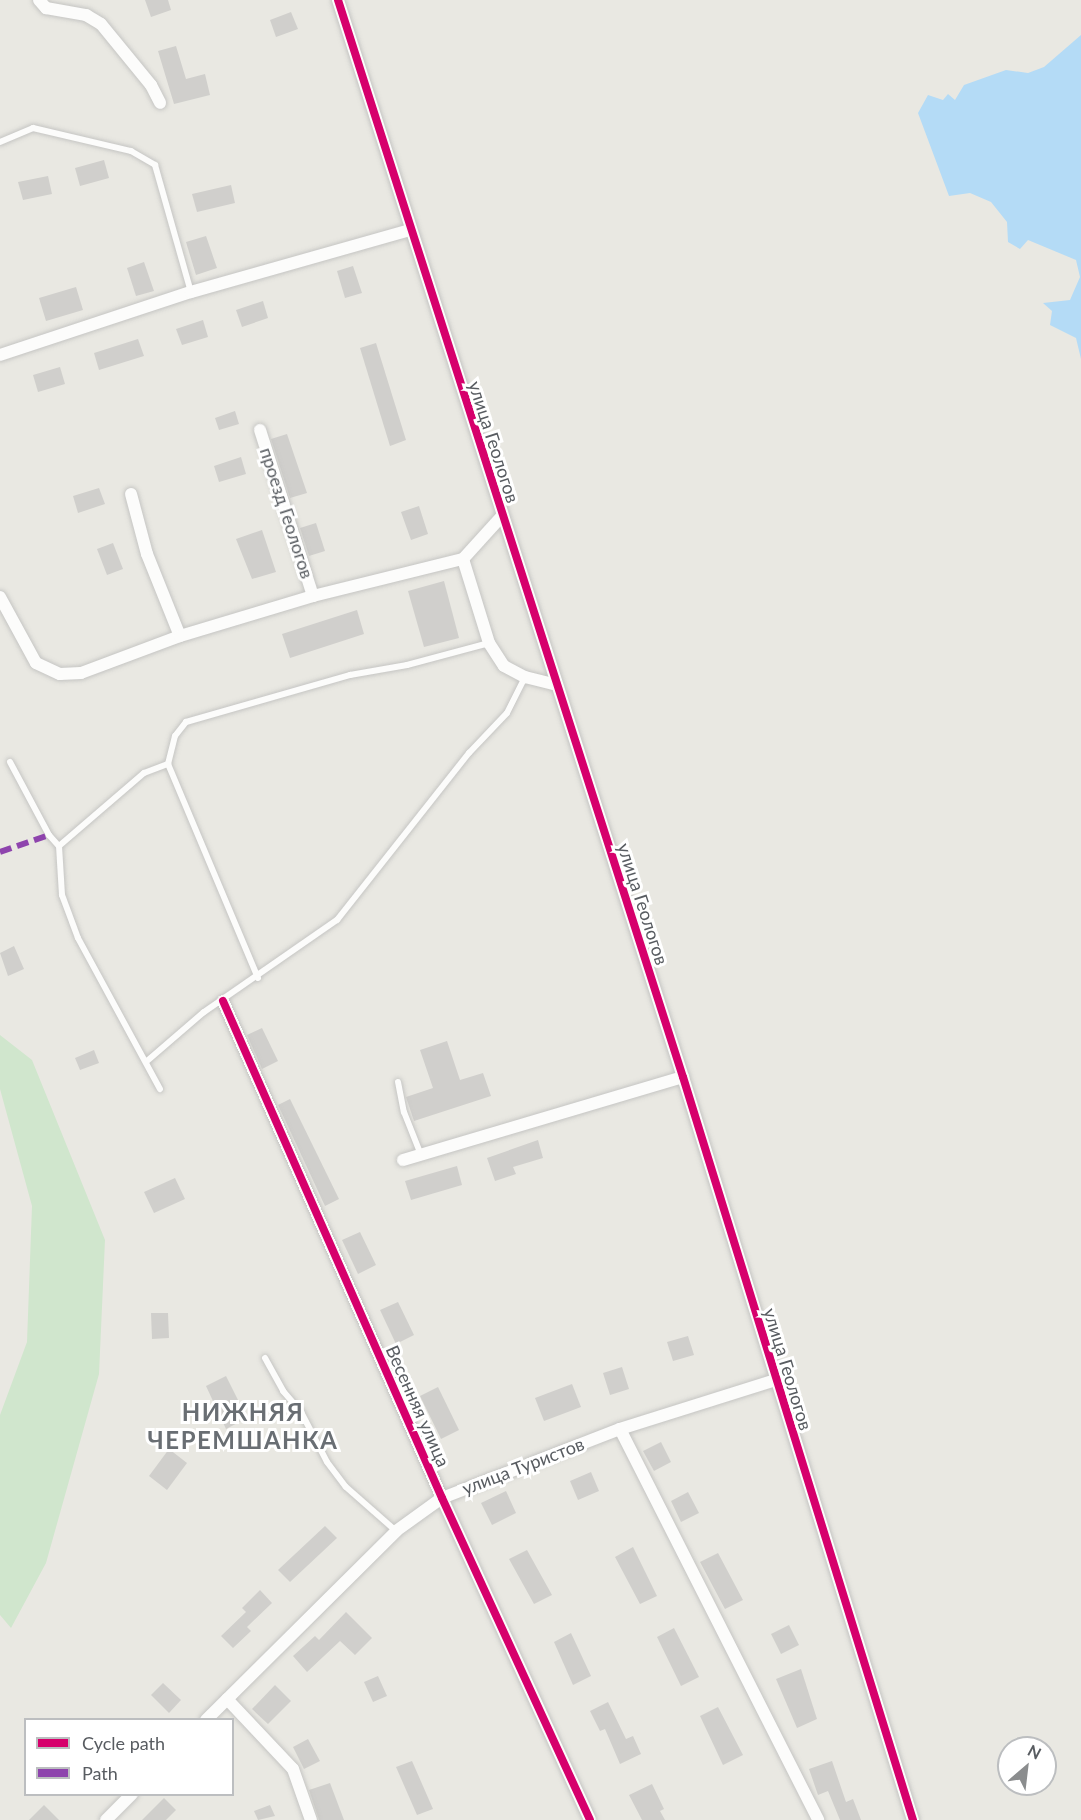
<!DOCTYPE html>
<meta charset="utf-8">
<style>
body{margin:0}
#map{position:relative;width:1081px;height:1820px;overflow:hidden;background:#e9e8e2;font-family:Lato,sans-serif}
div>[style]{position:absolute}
.green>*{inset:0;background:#d0e6cd}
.water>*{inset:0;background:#b4dbf6}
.building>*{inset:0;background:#d0cfcc}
.roads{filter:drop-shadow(0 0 2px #c5c5c3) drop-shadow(0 0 2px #c5c5c3)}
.lane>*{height:6px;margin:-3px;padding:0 3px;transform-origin:3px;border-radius:3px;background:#fcfcfb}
.street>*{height:12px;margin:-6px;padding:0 6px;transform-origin:6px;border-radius:6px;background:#fcfcfb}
.quiet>*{height:6px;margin-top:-3px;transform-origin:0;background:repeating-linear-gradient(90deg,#8e44ad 0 12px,transparent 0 18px)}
.cycleway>*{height:8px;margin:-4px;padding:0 4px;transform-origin:4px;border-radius:4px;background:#d6006c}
span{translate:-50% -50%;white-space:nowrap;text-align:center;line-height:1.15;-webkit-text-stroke:6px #fff;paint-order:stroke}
.street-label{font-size:18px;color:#585c61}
.district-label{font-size:24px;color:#696e73;font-weight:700;letter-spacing:1.5px}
.legend{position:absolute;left:24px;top:1718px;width:210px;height:78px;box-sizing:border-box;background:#fff;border:2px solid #bcbec0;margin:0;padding:8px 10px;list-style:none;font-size:18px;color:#585c61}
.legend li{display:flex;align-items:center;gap:12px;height:30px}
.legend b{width:30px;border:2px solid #bcbec0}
.north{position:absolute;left:997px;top:1736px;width:60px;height:60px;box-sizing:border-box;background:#fff;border:2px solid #bcbec0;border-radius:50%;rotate:28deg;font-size:16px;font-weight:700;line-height:24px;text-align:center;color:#585c61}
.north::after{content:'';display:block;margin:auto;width:21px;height:27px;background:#8b8d8e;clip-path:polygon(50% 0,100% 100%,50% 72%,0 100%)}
</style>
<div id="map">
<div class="green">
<i style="clip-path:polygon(0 1035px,32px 1060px,105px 1240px,99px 1374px,46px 1563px,11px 1628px,0 1615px,0 1415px,27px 1342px,32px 1206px,0 1089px)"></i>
</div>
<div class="water">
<i style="clip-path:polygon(1081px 35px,1081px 359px,1076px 338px,1050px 325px,1052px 311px,1043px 303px,1070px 300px,1080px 277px,1076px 260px,1028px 240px,1020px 249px,1008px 242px,1007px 222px,991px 202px,970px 193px,949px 196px,918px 113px,928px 95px,943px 100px,948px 94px,955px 100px,964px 85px,1006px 70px,1028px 73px,1044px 67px)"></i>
</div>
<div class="building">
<i style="clip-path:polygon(145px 0,168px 0,171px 10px,151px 17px)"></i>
<i style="clip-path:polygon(291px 12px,298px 29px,276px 37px,270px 20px)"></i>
<i style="clip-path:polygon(176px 46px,186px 79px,205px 74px,210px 95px,174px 104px,158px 51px)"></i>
<i style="clip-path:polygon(104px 160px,109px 178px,80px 186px,75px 168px)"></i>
<i style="clip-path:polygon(48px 176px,52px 194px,23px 200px,18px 182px)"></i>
<i style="clip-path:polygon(231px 185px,235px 203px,197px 212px,192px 194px)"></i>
<i style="clip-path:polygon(206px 236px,217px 268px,196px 275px,186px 242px)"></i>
<i style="clip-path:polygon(144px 262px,154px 291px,136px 296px,127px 268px)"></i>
<i style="clip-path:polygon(353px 266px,362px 293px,345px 298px,337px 271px)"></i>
<i style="clip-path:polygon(76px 287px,83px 310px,46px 321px,39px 298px)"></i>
<i style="clip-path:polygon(263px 301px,268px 318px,242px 327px,236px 310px)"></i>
<i style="clip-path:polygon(203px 320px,208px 337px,182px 345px,176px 329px)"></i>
<i style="clip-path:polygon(138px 339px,144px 356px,99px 370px,94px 353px)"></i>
<i style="clip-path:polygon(376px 343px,406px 440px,390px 446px,360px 348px)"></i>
<i style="clip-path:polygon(60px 367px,65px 384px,38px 392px,33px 375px)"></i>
<i style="clip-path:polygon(235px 411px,239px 424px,219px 430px,215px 418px)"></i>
<i style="clip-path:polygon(287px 434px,307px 493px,290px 498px,271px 439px)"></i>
<i style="clip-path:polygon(241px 457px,246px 474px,219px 482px,214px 466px)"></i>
<i style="clip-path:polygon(99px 488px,105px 504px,78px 513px,73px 496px)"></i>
<i style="clip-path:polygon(419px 506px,428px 534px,411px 540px,401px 512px)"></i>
<i style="clip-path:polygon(316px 523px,325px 551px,309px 556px,300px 528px)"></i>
<i style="clip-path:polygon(262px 530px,276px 572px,252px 579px,236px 539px)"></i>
<i style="clip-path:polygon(113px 543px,123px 569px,107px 575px,97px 549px)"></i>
<i style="clip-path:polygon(444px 581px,459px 638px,424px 647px,408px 591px)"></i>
<i style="clip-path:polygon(357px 610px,364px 634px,290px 658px,282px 634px)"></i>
<i style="clip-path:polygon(14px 946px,24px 969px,8px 976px,0 953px)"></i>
<i style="clip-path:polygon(262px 1028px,278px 1061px,262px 1069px,247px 1035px)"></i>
<i style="clip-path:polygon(447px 1041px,460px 1080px,483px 1073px,491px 1096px,414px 1121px,406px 1097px,433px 1088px,420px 1050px)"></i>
<i style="clip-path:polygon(94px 1050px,99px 1063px,80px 1070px,75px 1058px)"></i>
<i style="clip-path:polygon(290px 1099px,339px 1199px,325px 1206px,278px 1105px)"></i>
<i style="clip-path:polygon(538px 1140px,543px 1158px,513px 1167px,516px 1174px,495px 1181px,487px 1158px)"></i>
<i style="clip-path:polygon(457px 1166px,462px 1185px,411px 1200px,405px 1181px)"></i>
<i style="clip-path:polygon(175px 1178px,185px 1199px,154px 1213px,144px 1192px)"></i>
<i style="clip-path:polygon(360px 1232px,376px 1265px,358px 1274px,342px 1240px)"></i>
<i style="clip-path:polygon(398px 1302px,414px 1335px,396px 1344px,380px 1310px)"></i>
<i style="clip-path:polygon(151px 1313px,168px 1313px,169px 1338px,152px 1339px)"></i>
<i style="clip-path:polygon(688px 1336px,694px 1355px,673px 1361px,667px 1342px)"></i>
<i style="clip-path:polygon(622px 1367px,629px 1389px,610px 1395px,603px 1373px)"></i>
<i style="clip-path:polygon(226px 1376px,247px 1418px,226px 1429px,206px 1386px)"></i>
<i style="clip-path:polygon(572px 1384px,581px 1407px,544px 1421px,535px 1398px)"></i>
<i style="clip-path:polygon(438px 1387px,459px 1430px,441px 1439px,420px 1396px)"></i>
<i style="clip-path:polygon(661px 1442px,671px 1462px,654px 1471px,643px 1451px)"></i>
<i style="clip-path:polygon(169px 1449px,187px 1463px,167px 1490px,149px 1476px)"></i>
<i style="clip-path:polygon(591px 1472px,599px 1491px,578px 1500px,570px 1481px)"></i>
<i style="clip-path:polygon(506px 1491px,516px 1513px,492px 1525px,481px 1503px)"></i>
<i style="clip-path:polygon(688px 1492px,699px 1513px,681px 1522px,671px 1501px)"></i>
<i style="clip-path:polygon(325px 1526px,337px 1538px,290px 1582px,278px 1570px)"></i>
<i style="clip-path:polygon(633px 1547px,657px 1596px,640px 1604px,615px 1557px)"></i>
<i style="clip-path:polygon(527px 1550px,552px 1595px,534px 1604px,509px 1559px)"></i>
<i style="clip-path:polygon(718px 1553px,743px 1600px,725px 1609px,700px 1562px)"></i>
<i style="clip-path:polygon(260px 1590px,272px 1603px,247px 1627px,251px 1631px,233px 1648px,221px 1636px,246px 1612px,242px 1608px)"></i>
<i style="clip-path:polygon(346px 1612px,372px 1638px,355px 1655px,340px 1641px,307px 1672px,293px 1656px,315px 1636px,319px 1640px)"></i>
<i style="clip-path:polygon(789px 1625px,799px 1645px,781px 1654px,771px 1634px)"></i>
<i style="clip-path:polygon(674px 1628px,699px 1677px,681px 1686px,657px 1637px)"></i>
<i style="clip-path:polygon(571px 1633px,591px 1676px,573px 1685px,554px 1642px)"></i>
<i style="clip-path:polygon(801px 1669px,817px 1719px,797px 1728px,776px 1679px)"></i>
<i style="clip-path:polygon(378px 1676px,387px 1696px,373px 1702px,364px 1682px)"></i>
<i style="clip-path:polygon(163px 1683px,181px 1700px,169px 1713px,151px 1695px)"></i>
<i style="clip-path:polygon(275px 1685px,291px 1701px,268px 1724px,252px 1709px)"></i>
<i style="clip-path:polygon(608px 1702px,626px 1739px,633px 1736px,641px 1754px,620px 1764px,605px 1729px,600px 1731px,590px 1711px)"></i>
<i style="clip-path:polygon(718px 1707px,743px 1755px,723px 1765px,700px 1716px)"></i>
<i style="clip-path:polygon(308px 1739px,320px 1761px,304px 1769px,293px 1747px)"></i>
<i style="clip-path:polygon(412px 1761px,433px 1809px,417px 1815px,396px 1767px)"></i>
<i style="clip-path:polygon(832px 1761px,846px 1802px,853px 1799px,861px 1820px,840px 1820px,828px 1791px,818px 1795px,809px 1769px)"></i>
<i style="clip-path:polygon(330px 1783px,344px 1820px,319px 1820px,309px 1790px)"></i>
<i style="clip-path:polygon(652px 1784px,664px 1809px,660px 1811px,665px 1820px,642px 1820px,629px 1795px)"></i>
<i style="clip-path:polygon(164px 1798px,176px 1810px,166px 1820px,142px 1820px)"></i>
<i style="clip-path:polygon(44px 1805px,59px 1820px,29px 1820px)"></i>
<i style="clip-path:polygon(270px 1805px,275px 1816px,258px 1820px,254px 1811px)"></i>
</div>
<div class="roads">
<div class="lane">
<i style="left:0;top:142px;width:36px;rotate:-23deg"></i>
<i style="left:33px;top:128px;width:101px;rotate:13.2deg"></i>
<i style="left:131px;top:151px;width:28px;rotate:30deg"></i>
<i style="left:155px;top:165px;width:132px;rotate:74.2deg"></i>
<i style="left:10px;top:762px;width:83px;rotate:61.9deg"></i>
<i style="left:49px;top:835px;width:15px;rotate:48deg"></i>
<i style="left:258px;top:978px;width:232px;rotate:-112.8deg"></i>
<i style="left:168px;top:764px;width:29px;rotate:-76deg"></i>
<i style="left:175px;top:736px;width:18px;rotate:-52deg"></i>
<i style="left:186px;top:722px;width:171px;rotate:-16deg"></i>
<i style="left:350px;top:675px;width:58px;rotate:-10deg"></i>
<i style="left:407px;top:665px;width:85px;rotate:-15deg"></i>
<i style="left:147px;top:1061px;width:75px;rotate:-40.7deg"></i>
<i style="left:204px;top:1012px;width:162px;rotate:-34.7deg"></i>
<i style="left:337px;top:920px;width:213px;rotate:-51.7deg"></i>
<i style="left:469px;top:753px;width:55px;rotate:-46.5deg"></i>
<i style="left:507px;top:713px;width:40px;rotate:-63.4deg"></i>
<i style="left:398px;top:1082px;width:31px;rotate:79deg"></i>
<i style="left:404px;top:1112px;width:46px;rotate:68.4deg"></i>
<i style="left:160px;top:1089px;width:172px;rotate:-118.5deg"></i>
<i style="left:78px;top:938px;width:46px;rotate:-110.4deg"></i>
<i style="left:62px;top:895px;width:49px;rotate:-93.5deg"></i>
<i style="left:59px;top:846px;width:112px;rotate:-40.7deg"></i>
<i style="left:144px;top:773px;width:26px;rotate:-21deg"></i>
<i style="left:265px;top:1358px;width:38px;rotate:61deg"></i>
<i style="left:283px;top:1391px;width:28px;rotate:49deg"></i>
<i style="left:301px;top:1412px;width:56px;rotate:62.5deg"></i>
<i style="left:327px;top:1462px;width:31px;rotate:53deg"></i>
<i style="left:346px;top:1487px;width:67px;rotate:41.3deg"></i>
</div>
<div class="street">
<i style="left:39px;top:0;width:11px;rotate:49deg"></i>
<i style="left:46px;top:8px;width:41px;rotate:9.9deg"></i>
<i style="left:86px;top:15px;width:17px;rotate:31deg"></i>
<i style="left:101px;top:24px;width:79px;rotate:50.7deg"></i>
<i style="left:151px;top:85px;width:20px;rotate:63deg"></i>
<i style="left:338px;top:0;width:1131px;rotate:72.24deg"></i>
<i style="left:683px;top:1077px;width:778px;rotate:72.8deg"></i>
<i style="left:0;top:355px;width:201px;rotate:-18.3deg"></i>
<i style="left:191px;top:292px;width:228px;rotate:-15.8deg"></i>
<i style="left:260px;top:430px;width:174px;rotate:72.3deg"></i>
<i style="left:131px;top:494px;width:62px;rotate:75.1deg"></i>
<i style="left:147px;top:554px;width:88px;rotate:68.1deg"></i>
<i style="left:463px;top:559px;width:88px;rotate:72.8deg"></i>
<i style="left:489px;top:643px;width:27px;rotate:57deg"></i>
<i style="left:504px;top:666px;width:24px;rotate:28deg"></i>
<i style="left:525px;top:677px;width:32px;rotate:14deg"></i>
<i style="left:0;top:597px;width:75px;rotate:61.4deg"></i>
<i style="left:36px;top:663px;width:26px;rotate:25deg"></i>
<i style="left:60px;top:674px;width:21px;rotate:-3deg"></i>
<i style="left:81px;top:673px;width:106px;rotate:-20.5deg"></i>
<i style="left:180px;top:636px;width:139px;rotate:-16.7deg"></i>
<i style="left:313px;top:596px;width:154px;rotate:-13.9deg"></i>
<i style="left:463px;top:559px;width:58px;rotate:-47.8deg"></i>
<i style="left:223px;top:1001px;width:543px;rotate:66.22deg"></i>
<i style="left:442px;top:1498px;width:354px;rotate:65.3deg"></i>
<i style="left:403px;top:1160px;width:292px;rotate:-16.5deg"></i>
<i style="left:620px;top:1429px;width:438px;rotate:63.1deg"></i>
<i style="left:227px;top:1699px;width:96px;rotate:46.7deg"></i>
<i style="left:293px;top:1769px;width:54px;rotate:70.6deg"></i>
<i style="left:206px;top:1720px;width:268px;rotate:-44.8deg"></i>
<i style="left:396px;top:1531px;width:57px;rotate:-35.7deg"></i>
<i style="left:442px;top:1498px;width:191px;rotate:-21.2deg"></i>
<i style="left:620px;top:1429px;width:163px;rotate:-17.5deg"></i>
<i style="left:106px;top:1820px;width:37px;rotate:-45deg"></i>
</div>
</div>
<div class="quiet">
<i style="left:0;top:852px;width:52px;rotate:-19.1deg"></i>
</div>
<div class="cycleway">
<i style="left:338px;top:0;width:1131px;rotate:72.24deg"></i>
<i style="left:683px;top:1077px;width:778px;rotate:72.8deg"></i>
<i style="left:223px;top:1001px;width:543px;rotate:66.22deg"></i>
<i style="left:442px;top:1498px;width:354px;rotate:65.3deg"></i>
</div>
<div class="street-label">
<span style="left:494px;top:442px;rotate:72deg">улица Геологов</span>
<span style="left:287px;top:513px;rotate:72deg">проезд Геологов</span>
<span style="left:643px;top:904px;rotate:72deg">улица Геологов</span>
<span style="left:788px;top:1369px;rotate:73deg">улица Геологов</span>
<span style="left:418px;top:1406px;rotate:66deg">Весенняя улица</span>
<span style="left:523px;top:1466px;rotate:-21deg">улица Туристов</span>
</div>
<div class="district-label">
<span style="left:243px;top:1426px">НИЖНЯЯ<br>ЧЕРЕМШАНКА</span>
</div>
<ul class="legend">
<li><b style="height:8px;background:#d6006c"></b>Cycle path</li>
<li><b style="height:8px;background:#8e44ad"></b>Path</li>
</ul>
<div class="north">N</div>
</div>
